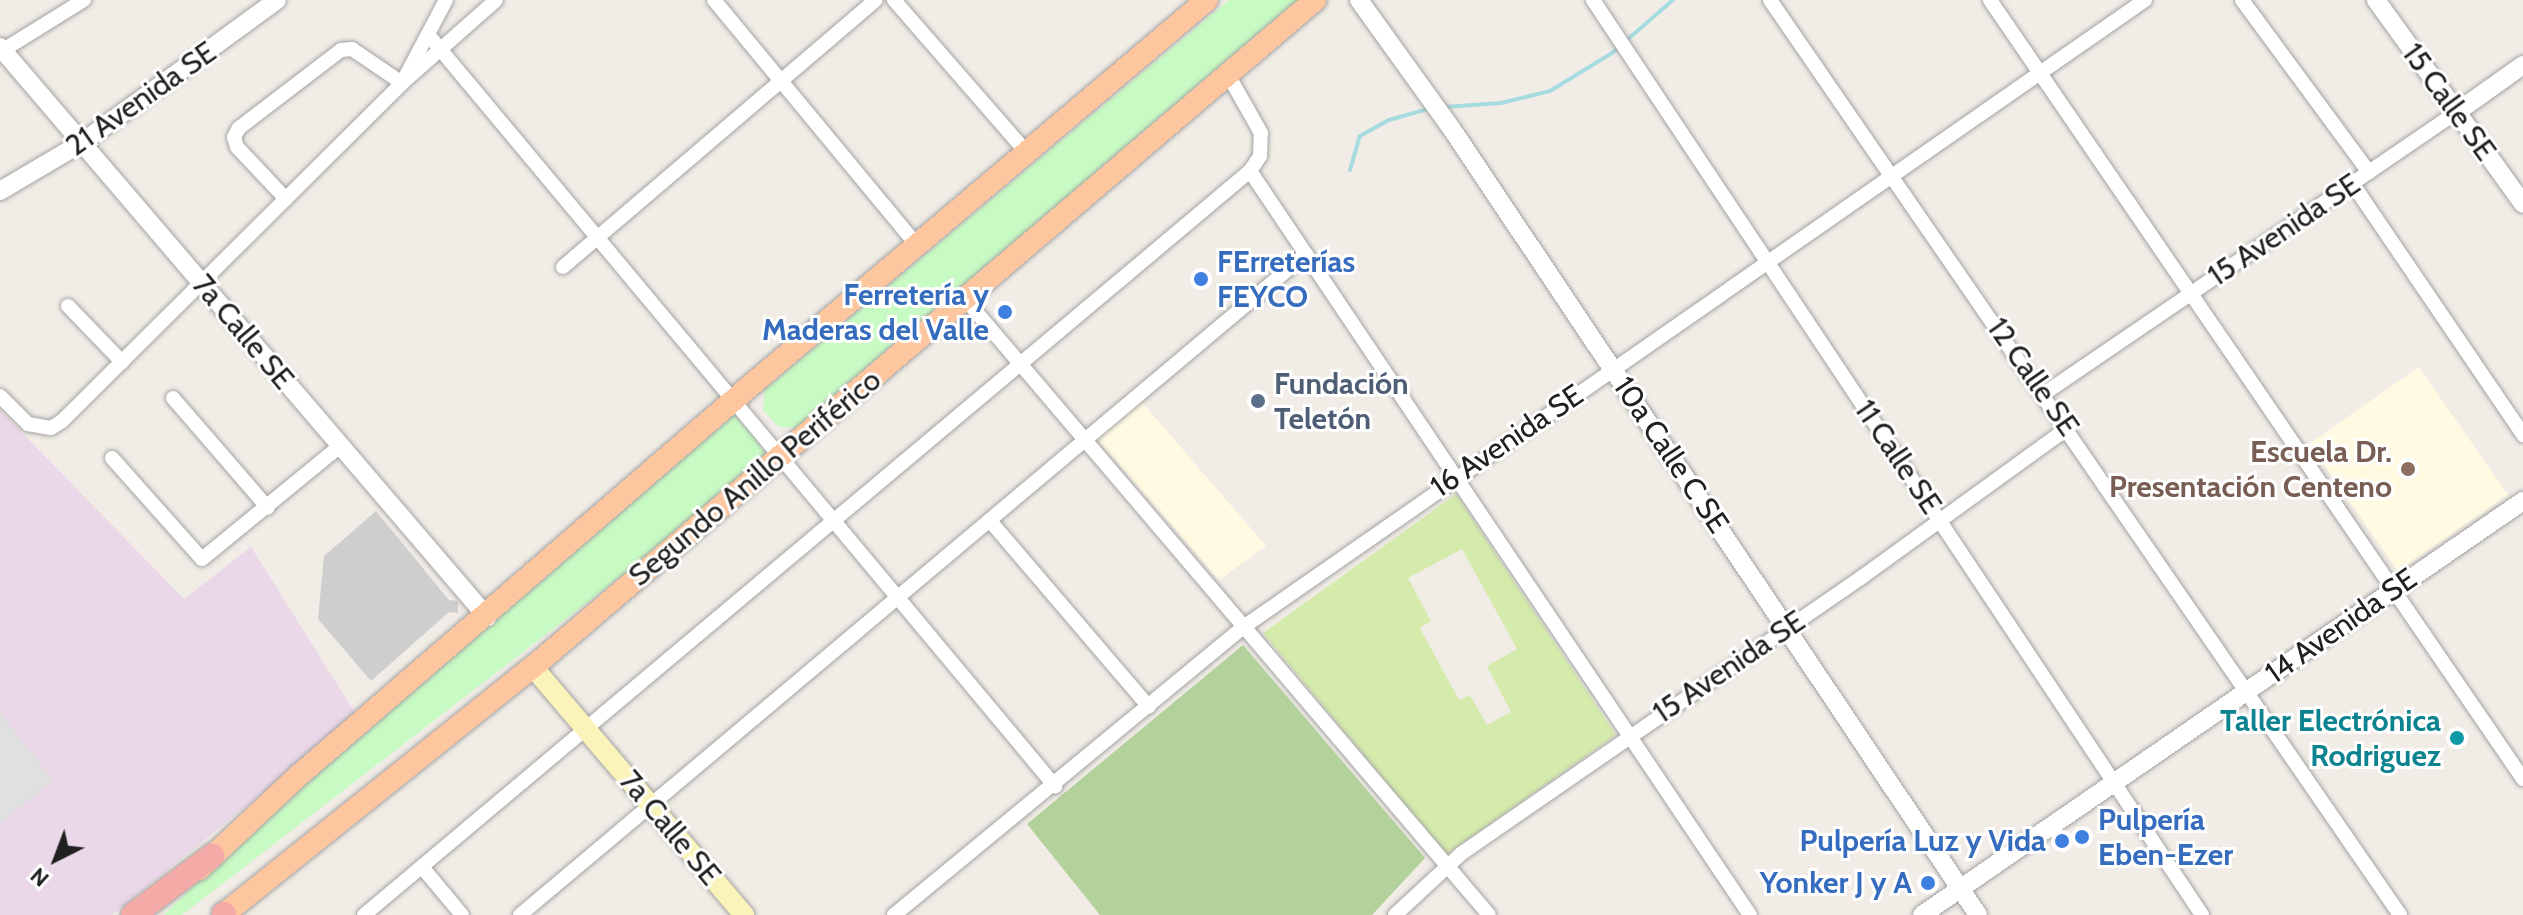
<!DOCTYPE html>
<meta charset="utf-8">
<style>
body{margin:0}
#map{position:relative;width:2523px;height:915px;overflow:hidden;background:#f1ece6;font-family:Cabin,sans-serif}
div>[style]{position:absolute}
.industrial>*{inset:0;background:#ead8e9}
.education>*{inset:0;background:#fffae1}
.religious>*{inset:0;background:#cecece}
.grass>*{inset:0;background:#d5ebac}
.forest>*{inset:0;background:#b3d19a}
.park>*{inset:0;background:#c8fbc3}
.parking>*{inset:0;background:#e0e0e0}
.stream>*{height:4px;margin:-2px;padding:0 2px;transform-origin:2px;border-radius:2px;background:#a6dbdf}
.roads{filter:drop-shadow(0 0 2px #a4a4a4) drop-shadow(0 0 2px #a4a4a4)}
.minor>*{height:14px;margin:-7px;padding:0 7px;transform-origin:7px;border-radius:7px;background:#fff}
.tertiary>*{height:18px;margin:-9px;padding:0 9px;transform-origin:9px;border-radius:9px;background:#fff}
.secondary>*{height:20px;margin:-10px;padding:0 10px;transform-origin:10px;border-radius:10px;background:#fbf4ba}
.primary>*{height:22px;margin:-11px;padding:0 11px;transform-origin:11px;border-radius:11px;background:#fec69f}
.trunk>*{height:24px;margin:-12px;padding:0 12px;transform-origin:12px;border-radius:12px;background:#f4aaa6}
.dots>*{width:22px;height:22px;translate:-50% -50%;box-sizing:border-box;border:4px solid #fff;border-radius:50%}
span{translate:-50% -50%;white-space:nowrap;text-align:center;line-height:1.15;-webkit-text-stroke:6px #fff;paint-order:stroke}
.street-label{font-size:30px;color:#202020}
.shop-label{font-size:30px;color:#366cbe;font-weight:700}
.left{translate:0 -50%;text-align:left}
.right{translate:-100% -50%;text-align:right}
.service-label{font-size:30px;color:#4e5e75;font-weight:700}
.education-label{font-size:30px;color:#785e54;font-weight:700}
.culture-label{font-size:30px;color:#0d838f;font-weight:700}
.north{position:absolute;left:16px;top:819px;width:80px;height:80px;-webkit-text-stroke:6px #fff;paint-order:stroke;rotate:222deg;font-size:22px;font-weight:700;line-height:32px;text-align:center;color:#202020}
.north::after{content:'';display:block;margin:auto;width:28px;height:36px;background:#202020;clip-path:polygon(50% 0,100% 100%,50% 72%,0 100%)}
</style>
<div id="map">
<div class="industrial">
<i style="clip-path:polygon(0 410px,184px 599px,251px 547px,357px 716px,112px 915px,0 915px)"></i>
</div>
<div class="education">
<i style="clip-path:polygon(2419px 367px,2508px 495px,2398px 571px,2309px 444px)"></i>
<i style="clip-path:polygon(1141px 401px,1266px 546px,1219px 580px,1097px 439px)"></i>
</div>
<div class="religious">
<i style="clip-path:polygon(376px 511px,449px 600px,458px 601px,458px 613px,449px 612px,371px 681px,318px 619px,324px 556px)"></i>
</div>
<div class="grass">
<i style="clip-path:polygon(evenodd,1456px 494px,1616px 735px,1446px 855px,1263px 633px,1456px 494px,1462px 549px,1517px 649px,1487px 666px,1511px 712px,1487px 725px,1470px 695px,1459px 700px,1420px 628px,1431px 621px,1408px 578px,1462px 549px)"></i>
</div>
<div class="forest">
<i style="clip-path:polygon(1243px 645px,1425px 858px,1372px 915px,1100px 915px,1027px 824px)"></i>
</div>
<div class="park">
<i style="clip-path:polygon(1229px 0,1298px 0,798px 427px,779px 427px,763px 410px,765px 389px)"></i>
<i style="clip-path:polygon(733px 410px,772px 460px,182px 915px,164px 915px,312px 768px)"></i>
</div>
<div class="parking">
<i style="clip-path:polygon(1px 714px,53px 780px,0 824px,0 715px)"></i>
</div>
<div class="stream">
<i style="left:1445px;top:107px;width:56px;rotate:-4.1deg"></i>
<i style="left:1501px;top:103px;width:50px;rotate:-13.8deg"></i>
<i style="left:1550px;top:91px;width:73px;rotate:-31.5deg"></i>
<i style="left:1612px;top:53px;width:81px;rotate:-41deg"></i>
<i style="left:1350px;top:170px;width:35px;rotate:-74deg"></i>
<i style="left:1360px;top:136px;width:33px;rotate:-29deg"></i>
<i style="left:1389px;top:120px;width:41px;rotate:-15.8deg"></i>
</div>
<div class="roads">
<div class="minor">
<i style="left:714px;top:0;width:318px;rotate:50.4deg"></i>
<i style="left:894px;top:0;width:203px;rotate:49deg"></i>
<i style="left:1593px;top:0;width:1099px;rotate:56.35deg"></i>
<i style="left:1770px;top:0;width:1111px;rotate:55.45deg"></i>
<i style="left:1990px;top:0;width:944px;rotate:55.62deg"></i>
<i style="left:2242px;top:0;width:214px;rotate:53.6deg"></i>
<i style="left:430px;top:37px;width:976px;rotate:50.16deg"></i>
<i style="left:0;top:52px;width:99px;rotate:-31.8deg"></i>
<i style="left:1250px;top:171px;width:896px;rotate:56.1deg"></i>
<i style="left:2352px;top:183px;width:305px;rotate:55.8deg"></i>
<i style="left:286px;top:199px;width:71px;rotate:-133.3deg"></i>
<i style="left:237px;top:147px;width:10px;rotate:-107deg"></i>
<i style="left:234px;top:137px;width:10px;rotate:-61deg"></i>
<i style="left:239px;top:128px;width:128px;rotate:-37.4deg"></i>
<i style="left:341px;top:50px;width:11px;rotate:-5deg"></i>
<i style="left:352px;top:49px;width:60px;rotate:34.2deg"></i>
<i style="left:402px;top:83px;width:125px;rotate:-41.4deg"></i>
<i style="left:563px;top:267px;width:411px;rotate:-40.5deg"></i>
<i style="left:966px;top:300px;width:807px;rotate:49.62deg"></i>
<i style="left:68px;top:306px;width:78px;rotate:46deg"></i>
<i style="left:2045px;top:393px;width:499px;rotate:-34.3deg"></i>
<i style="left:0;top:396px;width:40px;rotate:45deg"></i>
<i style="left:28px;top:424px;width:23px;rotate:10deg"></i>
<i style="left:51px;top:428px;width:13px;rotate:-32deg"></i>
<i style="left:62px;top:421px;width:479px;rotate:-44.8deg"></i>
<i style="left:402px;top:83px;width:94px;rotate:-62.1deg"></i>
<i style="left:173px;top:398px;width:145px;rotate:49.2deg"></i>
<i style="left:112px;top:458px;width:135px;rotate:48.3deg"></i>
<i style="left:202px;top:559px;width:178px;rotate:-39.3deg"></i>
<i style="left:991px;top:522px;width:243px;rotate:49.5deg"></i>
<i style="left:422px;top:867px;width:62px;rotate:50.2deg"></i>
<i style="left:364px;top:915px;width:1157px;rotate:-40.02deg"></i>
<i style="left:1250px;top:171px;width:18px;rotate:-56deg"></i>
<i style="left:1260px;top:156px;width:23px;rotate:-88deg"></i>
<i style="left:1261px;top:133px;width:69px;rotate:-119.5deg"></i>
<i style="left:520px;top:915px;width:1027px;rotate:-40.06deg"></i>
<i style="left:894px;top:915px;width:451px;rotate:-39.5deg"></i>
<i style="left:1242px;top:628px;width:1100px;rotate:-34.82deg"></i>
<i style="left:1395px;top:915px;width:91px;rotate:-42.8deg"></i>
<i style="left:1462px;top:853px;width:486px;rotate:-34.6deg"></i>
<i style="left:1862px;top:577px;width:256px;rotate:-35.9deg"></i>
</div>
<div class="tertiary">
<i style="left:1359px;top:0;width:158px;rotate:54.3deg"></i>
<i style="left:1451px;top:128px;width:947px;rotate:56.19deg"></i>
<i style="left:2376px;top:0;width:251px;rotate:54.2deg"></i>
<i style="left:0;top:47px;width:750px;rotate:49.49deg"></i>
<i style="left:2457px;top:112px;width:81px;rotate:-35.5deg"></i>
<i style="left:0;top:191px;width:96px;rotate:-30.6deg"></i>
<i style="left:83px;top:142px;width:240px;rotate:-36.2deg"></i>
<i style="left:1922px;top:915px;width:730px;rotate:-34.56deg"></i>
</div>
<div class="secondary">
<i style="left:533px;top:667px;width:326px;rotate:49.6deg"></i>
</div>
<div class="primary">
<i style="left:199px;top:869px;width:134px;rotate:-43.2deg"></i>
<i style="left:297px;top:777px;width:598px;rotate:-40.8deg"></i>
<i style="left:750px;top:386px;width:598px;rotate:-40.19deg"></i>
<i style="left:223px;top:915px;width:397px;rotate:-38.7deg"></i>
<i style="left:533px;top:667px;width:1028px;rotate:-40.46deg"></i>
</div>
<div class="trunk">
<i style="left:133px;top:915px;width:99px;rotate:-36.8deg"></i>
<i style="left:224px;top:915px;width:1px;rotate:-90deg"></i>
</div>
</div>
<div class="dots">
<i style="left:1201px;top:279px;background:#3f7fe0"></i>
<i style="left:1005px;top:312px;background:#3f7fe0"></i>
<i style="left:1258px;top:401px;background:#5c6f8a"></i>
<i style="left:2408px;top:469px;background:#8d6e63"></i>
<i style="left:2457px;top:738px;background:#0f9aa8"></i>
<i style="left:2082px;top:837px;background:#3f7fe0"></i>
<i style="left:2062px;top:841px;background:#3f7fe0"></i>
<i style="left:1928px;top:883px;background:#3f7fe0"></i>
</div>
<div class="street-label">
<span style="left:141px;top:99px;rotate:-35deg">21 Avenida SE</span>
<span style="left:2449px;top:102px;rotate:54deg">15 Calle SE</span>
<span style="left:2284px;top:230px;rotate:-34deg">15 Avenida SE</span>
<span style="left:243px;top:332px;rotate:50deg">7a Calle SE</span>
<span style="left:2033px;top:377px;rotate:55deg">12 Calle SE</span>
<span style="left:1507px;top:441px;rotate:-34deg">16 Avenida SE</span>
<span style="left:1671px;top:455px;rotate:56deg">10a Calle C SE</span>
<span style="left:1898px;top:457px;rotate:56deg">11 Calle SE</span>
<span style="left:755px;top:478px;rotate:-40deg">Segundo Anillo Periférico</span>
<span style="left:2341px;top:626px;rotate:-35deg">14 Avenida SE</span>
<span style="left:1729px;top:667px;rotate:-34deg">15 Avenida SE</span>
<span style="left:670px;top:828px;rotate:50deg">7a Calle SE</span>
</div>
<div class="shop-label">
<span class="left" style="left:1217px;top:279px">FErreterías<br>FEYCO</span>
<span class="right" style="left:989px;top:312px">Ferretería y<br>Maderas del Valle</span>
<span class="left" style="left:2098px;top:837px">Pulpería<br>Eben-Ezer</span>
<span class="right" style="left:2046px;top:841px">Pulpería Luz y Vida</span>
<span class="right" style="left:1912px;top:883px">Yonker J y A</span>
</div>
<div class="service-label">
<span class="left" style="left:1274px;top:401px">Fundación<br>Teletón</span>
</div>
<div class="education-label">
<span class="right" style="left:2392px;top:469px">Escuela Dr.<br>Presentación Centeno</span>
</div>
<div class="culture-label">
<span class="right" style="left:2441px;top:738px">Taller Electrónica<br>Rodriguez</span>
</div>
<div class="north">N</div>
</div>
